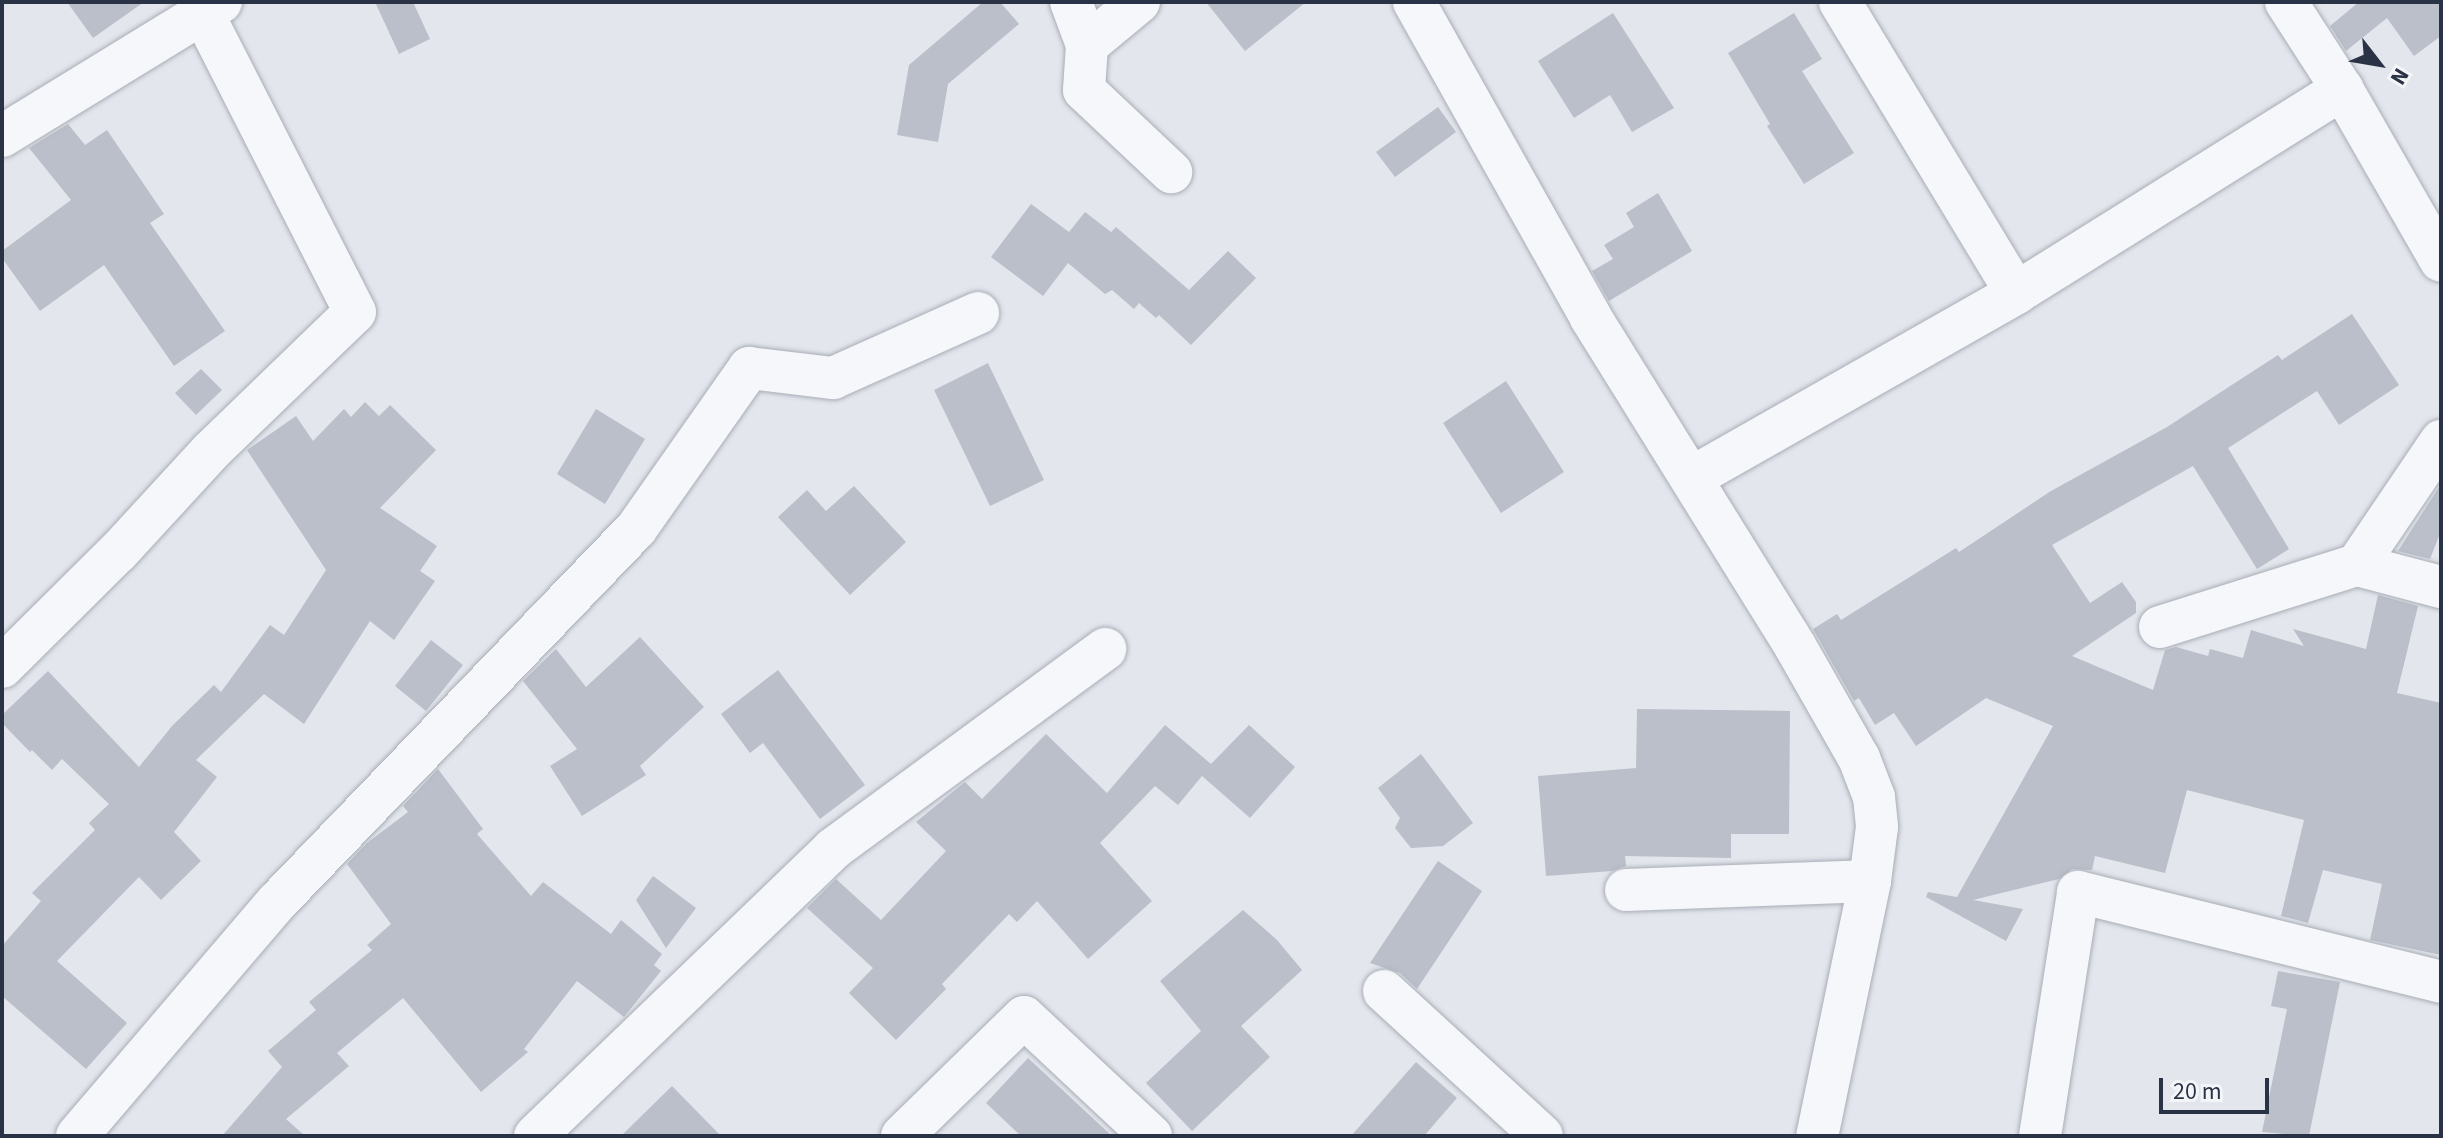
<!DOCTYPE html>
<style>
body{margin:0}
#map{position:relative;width:2443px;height:1138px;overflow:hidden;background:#e3e6ec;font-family:"Source Sans 3",sans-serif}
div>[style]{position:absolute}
.building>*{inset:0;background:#babfca}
.roads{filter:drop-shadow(0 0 2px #a8adb7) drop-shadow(0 0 2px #a8adb7)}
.minor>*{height:42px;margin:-21px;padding:0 21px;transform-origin:21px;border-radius:21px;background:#f6f7fa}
span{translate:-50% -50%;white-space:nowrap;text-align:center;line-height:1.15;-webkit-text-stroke:6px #f3f5f9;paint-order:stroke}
.frame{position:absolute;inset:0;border:4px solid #2a3345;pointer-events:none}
.north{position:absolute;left:2339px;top:24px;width:80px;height:80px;-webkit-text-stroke:6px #f3f5f9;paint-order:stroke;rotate:121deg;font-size:22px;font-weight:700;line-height:32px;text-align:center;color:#2a3345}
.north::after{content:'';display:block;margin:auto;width:28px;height:36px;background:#2a3345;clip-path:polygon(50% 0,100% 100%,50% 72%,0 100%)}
.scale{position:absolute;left:2159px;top:1078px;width:110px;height:36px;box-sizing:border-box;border:4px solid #2a3345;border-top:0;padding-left:10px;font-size:24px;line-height:28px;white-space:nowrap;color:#2a3345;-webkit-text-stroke:6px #f3f5f9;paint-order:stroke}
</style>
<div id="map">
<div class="building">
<i style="clip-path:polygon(67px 2px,144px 2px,93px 38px)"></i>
<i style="clip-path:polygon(375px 2px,413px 2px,430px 39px,399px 54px)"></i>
<i style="clip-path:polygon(983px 2px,1000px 2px,1019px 24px,948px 84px,938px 142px,897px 135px,909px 65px)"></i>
<i style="clip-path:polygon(1206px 2px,1306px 2px,1245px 51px)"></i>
<i style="clip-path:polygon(2359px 2px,2441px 2px,2441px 36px,2414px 56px,2387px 18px,2346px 51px,2330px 26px)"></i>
<i style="clip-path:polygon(1613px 13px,1674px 108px,1632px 132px,1610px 95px,1574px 118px,1538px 61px)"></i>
<i style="clip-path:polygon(1794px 13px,1822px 59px,1802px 71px,1854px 153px,1804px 184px,1767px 126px,1770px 124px,1728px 53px)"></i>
<i style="clip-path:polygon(1438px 107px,1456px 132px,1395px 177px,1376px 152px)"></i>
<i style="clip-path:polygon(68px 124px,85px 145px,107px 130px,164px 214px,150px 223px,225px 331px,174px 366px,104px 265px,40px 311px,2px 258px,2px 251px,71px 200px,29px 148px)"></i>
<i style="clip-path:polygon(1658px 193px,1692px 251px,1609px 301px,1592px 271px,1613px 259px,1604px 245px,1634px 227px,1626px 213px)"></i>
<i style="clip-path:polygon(1031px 204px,1069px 232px,1085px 212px,1111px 232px,1116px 227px,1189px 290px,1228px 251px,1256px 278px,1191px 345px,1159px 315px,1156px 318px,1139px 303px,1134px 309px,1112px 290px,1105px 294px,1068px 263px,1043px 296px,991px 257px)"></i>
<i style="clip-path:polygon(2352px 314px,2399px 385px,2339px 425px,2317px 391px,2228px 448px,2289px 549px,2257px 569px,2193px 466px,2052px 545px,2090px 603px,2122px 582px,2136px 602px,2136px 613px,2072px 656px,2153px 690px,2165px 650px,2176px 647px,2208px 656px,2210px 649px,2243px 658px,2251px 630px,2304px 646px,2293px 629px,2366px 649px,2378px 595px,2418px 606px,2397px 693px,2441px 703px,2441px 955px,2370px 940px,2382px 884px,2323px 870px,2308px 923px,2281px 916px,2304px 820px,2187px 790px,2165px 873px,2095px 856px,2092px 870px,2072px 869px,2059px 879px,1973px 900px,2023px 909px,2006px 941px,1926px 897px,1928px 892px,1957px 897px,2053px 726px,1986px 698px,1916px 746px,1894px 713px,1875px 725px,1859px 698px,1854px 701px,1813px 629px,1837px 614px,1841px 620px,1956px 548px,1959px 552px,2051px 491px,2167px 427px,2278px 355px,2282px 360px)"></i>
<i style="clip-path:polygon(988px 363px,1044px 480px,990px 506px,934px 390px)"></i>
<i style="clip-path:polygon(201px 369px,222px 390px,196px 415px,175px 393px)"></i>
<i style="clip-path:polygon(1506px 381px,1564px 472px,1501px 513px,1443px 423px)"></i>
<i style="clip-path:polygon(365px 402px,379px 416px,390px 405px,436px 450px,380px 508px,437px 546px,420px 571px,435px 581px,394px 640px,370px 621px,304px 724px,264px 694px,196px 760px,217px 777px,174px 832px,201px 861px,161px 900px,139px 877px,57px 961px,127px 1023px,86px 1069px,2px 996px,2px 946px,41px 901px,32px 893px,95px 830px,89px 823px,109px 804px,62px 759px,52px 770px,32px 750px,30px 752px,2px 723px,2px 715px,48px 671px,139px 767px,172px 726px,214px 685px,221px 692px,270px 625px,284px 635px,326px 570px,247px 450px,296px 416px,313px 441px,344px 409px,351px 417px)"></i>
<i style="clip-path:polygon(596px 409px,645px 439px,605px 504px,557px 474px)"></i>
<i style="clip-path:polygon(2441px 484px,2441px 531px,2430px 559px,2398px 551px)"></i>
<i style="clip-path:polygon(854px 486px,906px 542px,850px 595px,778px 517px,807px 490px,826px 511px)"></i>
<i style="clip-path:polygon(640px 637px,704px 707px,640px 766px,646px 775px,582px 816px,550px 766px,577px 749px,523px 681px,556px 649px,586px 687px)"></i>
<i style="clip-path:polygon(431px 640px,463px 665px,426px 711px,395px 686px)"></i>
<i style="clip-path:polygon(778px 670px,865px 785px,820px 819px,763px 743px,750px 753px,721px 714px)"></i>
<i style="clip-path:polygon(1637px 709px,1790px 711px,1789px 834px,1731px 834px,1731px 858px,1625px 856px,1626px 866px,1612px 871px,1546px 876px,1538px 776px,1636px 768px)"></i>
<i style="clip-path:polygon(1165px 725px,1211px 764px,1249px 725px,1295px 767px,1250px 818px,1202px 776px,1178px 805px,1155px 786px,1100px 843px,1152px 901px,1088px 959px,1037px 901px,1017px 922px,1009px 914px,942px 984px,946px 989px,896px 1040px,849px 993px,873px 968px,807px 908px,836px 879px,881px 920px,946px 851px,916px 822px,965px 782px,982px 799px,1046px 734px,1107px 793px)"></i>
<i style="clip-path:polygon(1421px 754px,1473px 823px,1443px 846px,1411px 848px,1395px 828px,1400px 818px,1378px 788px)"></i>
<i style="clip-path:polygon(438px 769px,483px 829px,477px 834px,531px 896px,543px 882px,611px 934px,621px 920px,662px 954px,654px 965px,661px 971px,624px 1017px,577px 981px,524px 1049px,528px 1052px,481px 1092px,403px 998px,337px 1053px,349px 1066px,286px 1119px,305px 1136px,222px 1136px,282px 1067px,268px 1051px,316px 1010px,309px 1002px,372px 950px,367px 945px,391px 924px,347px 864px,367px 843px,408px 812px,403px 806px)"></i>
<i style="clip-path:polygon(1438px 861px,1482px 891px,1417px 989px,1400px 973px,1370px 963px)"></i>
<i style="clip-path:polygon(653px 876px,696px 908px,666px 948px,636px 900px)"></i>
<i style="clip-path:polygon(1243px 910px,1277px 940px,1302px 970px,1241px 1026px,1270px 1057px,1192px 1131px,1146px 1083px,1201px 1031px,1160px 981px)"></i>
<i style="clip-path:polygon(2278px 971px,2340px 982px,2309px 1136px,2262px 1132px,2287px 1009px,2271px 1006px)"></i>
<i style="clip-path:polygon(1028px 1058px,1112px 1136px,1021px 1136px,986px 1103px)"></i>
<i style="clip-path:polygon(1416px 1062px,1457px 1098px,1424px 1136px,1351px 1136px)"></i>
<i style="clip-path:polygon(672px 1086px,721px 1136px,621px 1136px)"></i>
</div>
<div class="roads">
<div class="minor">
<i style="left:1071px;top:2px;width:46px;rotate:69.6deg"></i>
<i style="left:1139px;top:2px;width:67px;rotate:140.4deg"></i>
<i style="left:1087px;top:45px;width:45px;rotate:93.8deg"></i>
<i style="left:1084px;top:90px;width:120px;rotate:43.3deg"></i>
<i style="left:1414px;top:2px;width:362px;rotate:60.7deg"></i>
<i style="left:1591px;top:318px;width:386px;rotate:58.1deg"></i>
<i style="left:1795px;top:646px;width:129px;rotate:60.3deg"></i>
<i style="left:1859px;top:758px;width:42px;rotate:69deg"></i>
<i style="left:1874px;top:797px;width:30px;rotate:84deg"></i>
<i style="left:1877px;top:827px;width:54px;rotate:97.4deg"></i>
<i style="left:1870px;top:881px;width:260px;rotate:101.7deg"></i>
<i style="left:1840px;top:2px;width:340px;rotate:58.8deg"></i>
<i style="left:2286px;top:2px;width:103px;rotate:57.2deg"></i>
<i style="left:2342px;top:89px;width:198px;rotate:60.1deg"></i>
<i style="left:2px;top:136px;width:257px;rotate:-31.5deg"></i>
<i style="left:1691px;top:478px;width:374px;rotate:-29.6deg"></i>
<i style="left:2016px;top:293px;width:385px;rotate:-32deg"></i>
<i style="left:2357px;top:565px;width:150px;rotate:-55.9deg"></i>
<i style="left:2160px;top:627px;width:207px;rotate:-17.5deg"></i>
<i style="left:2357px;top:565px;width:87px;rotate:14.7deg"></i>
<i style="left:2px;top:667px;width:165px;rotate:-44.8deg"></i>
<i style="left:119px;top:551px;width:136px;rotate:-47.4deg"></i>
<i style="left:211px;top:451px;width:200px;rotate:-44deg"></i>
<i style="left:355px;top:312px;width:335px;rotate:-117deg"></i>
<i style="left:1626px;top:890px;width:244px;rotate:-2.1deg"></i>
<i style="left:1384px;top:991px;width:214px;rotate:42.5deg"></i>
<i style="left:77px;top:1136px;width:308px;rotate:-49.5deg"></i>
<i style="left:277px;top:902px;width:518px;rotate:-46.1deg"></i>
<i style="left:636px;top:529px;width:197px;rotate:-54.9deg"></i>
<i style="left:749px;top:368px;width:85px;rotate:6.8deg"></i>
<i style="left:833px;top:378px;width:159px;rotate:-24.1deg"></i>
<i style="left:535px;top:1136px;width:414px;rotate:-43.9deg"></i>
<i style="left:833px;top:849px;width:338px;rotate:-36.3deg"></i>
<i style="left:902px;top:1136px;width:170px;rotate:-44.3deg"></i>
<i style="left:1024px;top:1017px;width:174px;rotate:43.1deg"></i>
<i style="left:2040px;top:1136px;width:247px;rotate:-81.1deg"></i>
<i style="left:2078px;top:892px;width:374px;rotate:13.9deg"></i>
</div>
</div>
<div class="frame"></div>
<div class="north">N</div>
<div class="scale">20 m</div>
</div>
